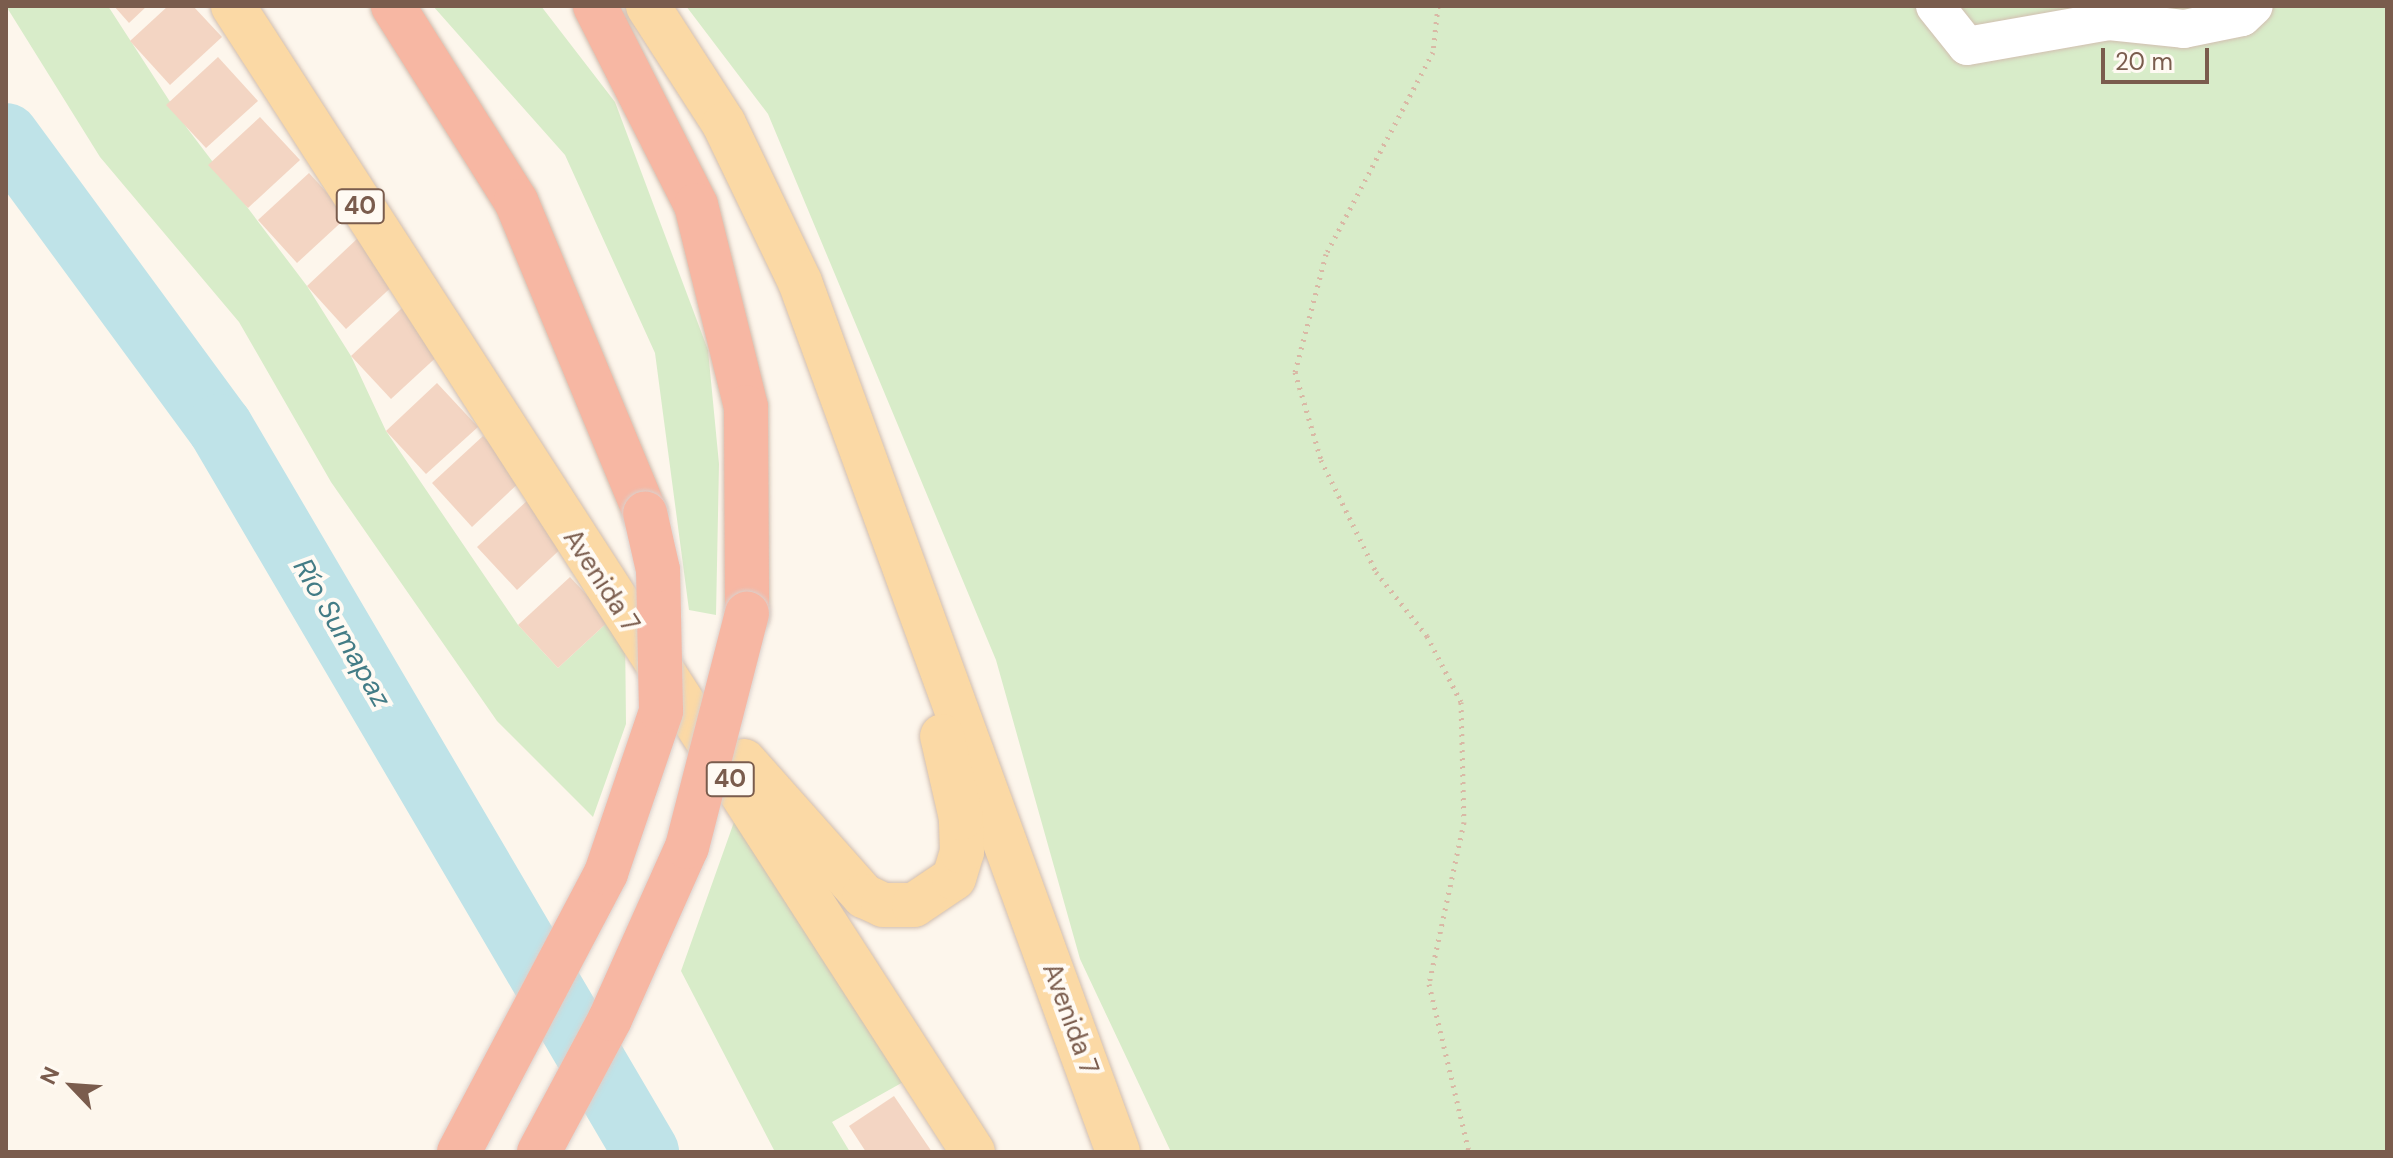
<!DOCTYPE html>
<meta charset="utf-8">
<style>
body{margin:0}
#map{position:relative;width:2393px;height:1158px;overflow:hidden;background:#fdf6ec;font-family:"DM Sans",sans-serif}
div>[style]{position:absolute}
.green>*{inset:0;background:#d8ecc9}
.river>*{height:66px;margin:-33px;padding:0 33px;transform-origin:33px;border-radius:33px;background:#bfe3e8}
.building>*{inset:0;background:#f3d5c3}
.path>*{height:5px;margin-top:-2.5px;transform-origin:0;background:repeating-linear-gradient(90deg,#d9b8a5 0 2px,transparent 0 8px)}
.roads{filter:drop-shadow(0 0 2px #d1beb0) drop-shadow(0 0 2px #d1beb0)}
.street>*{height:38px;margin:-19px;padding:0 19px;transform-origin:19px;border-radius:19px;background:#fff}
.primary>*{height:44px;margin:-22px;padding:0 22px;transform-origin:22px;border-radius:22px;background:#fbd9a5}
.highway>*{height:44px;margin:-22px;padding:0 22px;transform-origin:22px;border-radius:22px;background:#f7b7a3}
.bridges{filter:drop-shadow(0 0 2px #dad1cd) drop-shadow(0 0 2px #dad1cd)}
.highway-bridge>*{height:44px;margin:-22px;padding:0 22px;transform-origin:22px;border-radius:22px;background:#f7b7a3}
span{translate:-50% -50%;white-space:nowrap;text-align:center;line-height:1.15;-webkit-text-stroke:8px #fffaf3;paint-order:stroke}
.shield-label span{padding:2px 6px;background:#fffaf3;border:2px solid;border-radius:6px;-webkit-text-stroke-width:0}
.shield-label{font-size:24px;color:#7a5c4d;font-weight:700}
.street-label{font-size:26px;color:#7a5c4d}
.water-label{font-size:28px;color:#437c86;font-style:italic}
.frame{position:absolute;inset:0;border:8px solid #7a5c4d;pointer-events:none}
.north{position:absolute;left:32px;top:1046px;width:80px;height:80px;-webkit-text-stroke:6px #fffaf3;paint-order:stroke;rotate:295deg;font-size:22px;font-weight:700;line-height:32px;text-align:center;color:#7a5c4d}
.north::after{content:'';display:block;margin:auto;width:28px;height:36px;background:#7a5c4d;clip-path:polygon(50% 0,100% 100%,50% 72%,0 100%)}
.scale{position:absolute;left:2101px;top:48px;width:108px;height:36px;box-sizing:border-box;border:4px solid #7a5c4d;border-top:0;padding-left:10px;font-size:24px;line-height:28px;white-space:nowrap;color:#7a5c4d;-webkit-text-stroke:6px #fffaf3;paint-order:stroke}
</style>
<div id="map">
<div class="green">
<i style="clip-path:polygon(6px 6px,108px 6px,187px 128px,307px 286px,351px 356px,386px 431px,518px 625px,558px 668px,610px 620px,625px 629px,626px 724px,593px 817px,497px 721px,331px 482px,239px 322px,100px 157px)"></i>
<i style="clip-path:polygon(433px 6px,541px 6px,615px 102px,708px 350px,719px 464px,716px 615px,689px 610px,655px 353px,565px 155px)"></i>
<i style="clip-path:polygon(686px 6px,2387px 6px,2387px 1152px,1171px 1152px,1080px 959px,996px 660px,768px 114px)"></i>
<i style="clip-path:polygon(739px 808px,905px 1081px,832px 1122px,850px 1152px,775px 1152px,681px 971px)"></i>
</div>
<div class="river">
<i style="left:6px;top:136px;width:361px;rotate:53.7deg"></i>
<i style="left:220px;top:427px;width:841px;rotate:59.56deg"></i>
</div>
<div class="building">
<i style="clip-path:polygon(114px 6px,147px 6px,129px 23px)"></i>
<i style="clip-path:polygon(168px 6px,193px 6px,222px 37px,170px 85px,130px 41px)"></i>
<i style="clip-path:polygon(218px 57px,258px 101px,206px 148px,166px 105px)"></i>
<i style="clip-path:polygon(260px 117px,300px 160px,248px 208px,208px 165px)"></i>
<i style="clip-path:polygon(309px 173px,348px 216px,297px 263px,258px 220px)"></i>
<i style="clip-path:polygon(358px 238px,397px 282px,346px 329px,307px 286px)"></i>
<i style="clip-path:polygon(402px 308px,442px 352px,391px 399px,351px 356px)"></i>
<i style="clip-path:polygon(437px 383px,478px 427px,426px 474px,386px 431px)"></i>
<i style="clip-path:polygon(483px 436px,523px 479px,472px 527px,432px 483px)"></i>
<i style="clip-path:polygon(529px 499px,568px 542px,517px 590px,477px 547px)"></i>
<i style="clip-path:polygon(570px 577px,610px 620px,558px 668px,518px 625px)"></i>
<i style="clip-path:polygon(894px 1096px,932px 1152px,866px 1152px,849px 1126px)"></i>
</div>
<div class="path">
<i style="left:1438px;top:6px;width:46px;rotate:96.2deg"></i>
<i style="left:1433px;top:52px;width:229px;rotate:117.9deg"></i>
<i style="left:1326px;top:254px;width:122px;rotate:104.7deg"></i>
<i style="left:1295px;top:372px;width:92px;rotate:73.5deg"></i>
<i style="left:1321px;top:460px;width:125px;rotate:63.8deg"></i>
<i style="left:1376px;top:572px;width:82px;rotate:51.4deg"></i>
<i style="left:1427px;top:636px;width:74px;rotate:62.7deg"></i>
<i style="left:1461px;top:702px;width:120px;rotate:88.6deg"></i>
<i style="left:1464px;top:822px;width:166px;rotate:102.2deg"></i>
<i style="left:1429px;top:984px;width:173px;rotate:76.6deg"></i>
</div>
<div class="roads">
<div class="street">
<i style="left:1935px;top:6px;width:51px;rotate:51.3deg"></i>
<i style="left:1967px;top:46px;width:144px;rotate:-10deg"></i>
<i style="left:2109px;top:21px;width:75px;rotate:6.1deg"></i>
<i style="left:2184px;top:29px;width:59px;rotate:-11.7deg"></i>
<i style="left:2242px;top:17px;width:16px;rotate:-43deg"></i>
</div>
<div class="primary">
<i style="left:233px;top:6px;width:1364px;rotate:57.15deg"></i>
<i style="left:648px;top:6px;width:140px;rotate:57.2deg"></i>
<i style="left:724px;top:124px;width:175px;rotate:64.3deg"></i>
<i style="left:800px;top:282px;width:926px;rotate:69.92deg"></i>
<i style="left:744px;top:761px;width:181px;rotate:48.4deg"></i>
<i style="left:864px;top:896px;width:21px;rotate:25deg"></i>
<i style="left:883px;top:905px;width:31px"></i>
<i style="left:914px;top:905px;width:48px;rotate:-34deg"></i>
<i style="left:954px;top:878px;width:27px;rotate:-73deg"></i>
<i style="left:962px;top:852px;width:34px;rotate:-92deg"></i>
<i style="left:961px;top:818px;width:84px;rotate:-103deg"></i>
</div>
<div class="highway">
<i style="left:393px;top:6px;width:231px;rotate:57.8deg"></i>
<i style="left:516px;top:201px;width:338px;rotate:67.5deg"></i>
<i style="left:595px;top:6px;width:223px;rotate:63.1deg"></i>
<i style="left:696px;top:205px;width:208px;rotate:76.1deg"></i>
<i style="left:746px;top:407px;width:207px;rotate:89.7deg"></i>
</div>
</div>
<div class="bridges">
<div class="highway-bridge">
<i style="left:459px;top:1152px;width:315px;rotate:-62.2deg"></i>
<i style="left:606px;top:873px;width:171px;rotate:-71.2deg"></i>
<i style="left:661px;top:711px;width:141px;rotate:-91.2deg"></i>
<i style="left:658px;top:570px;width:58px;rotate:-102.8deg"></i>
<i style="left:539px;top:1152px;width:151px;rotate:-61.9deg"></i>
<i style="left:610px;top:1019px;width:188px;rotate:-65.9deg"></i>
<i style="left:687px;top:847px;width:241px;rotate:-75.6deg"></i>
</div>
</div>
<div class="shield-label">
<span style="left:360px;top:206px">40</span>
<span style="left:730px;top:779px">40</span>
</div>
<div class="street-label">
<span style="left:601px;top:581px;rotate:57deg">Avenida 7</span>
<span style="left:1070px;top:1019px;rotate:70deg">Avenida 7</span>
</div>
<div class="water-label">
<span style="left:342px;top:633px;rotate:60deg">Río Sumapaz</span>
</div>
<div class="frame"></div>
<div class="north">N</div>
<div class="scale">20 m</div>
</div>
